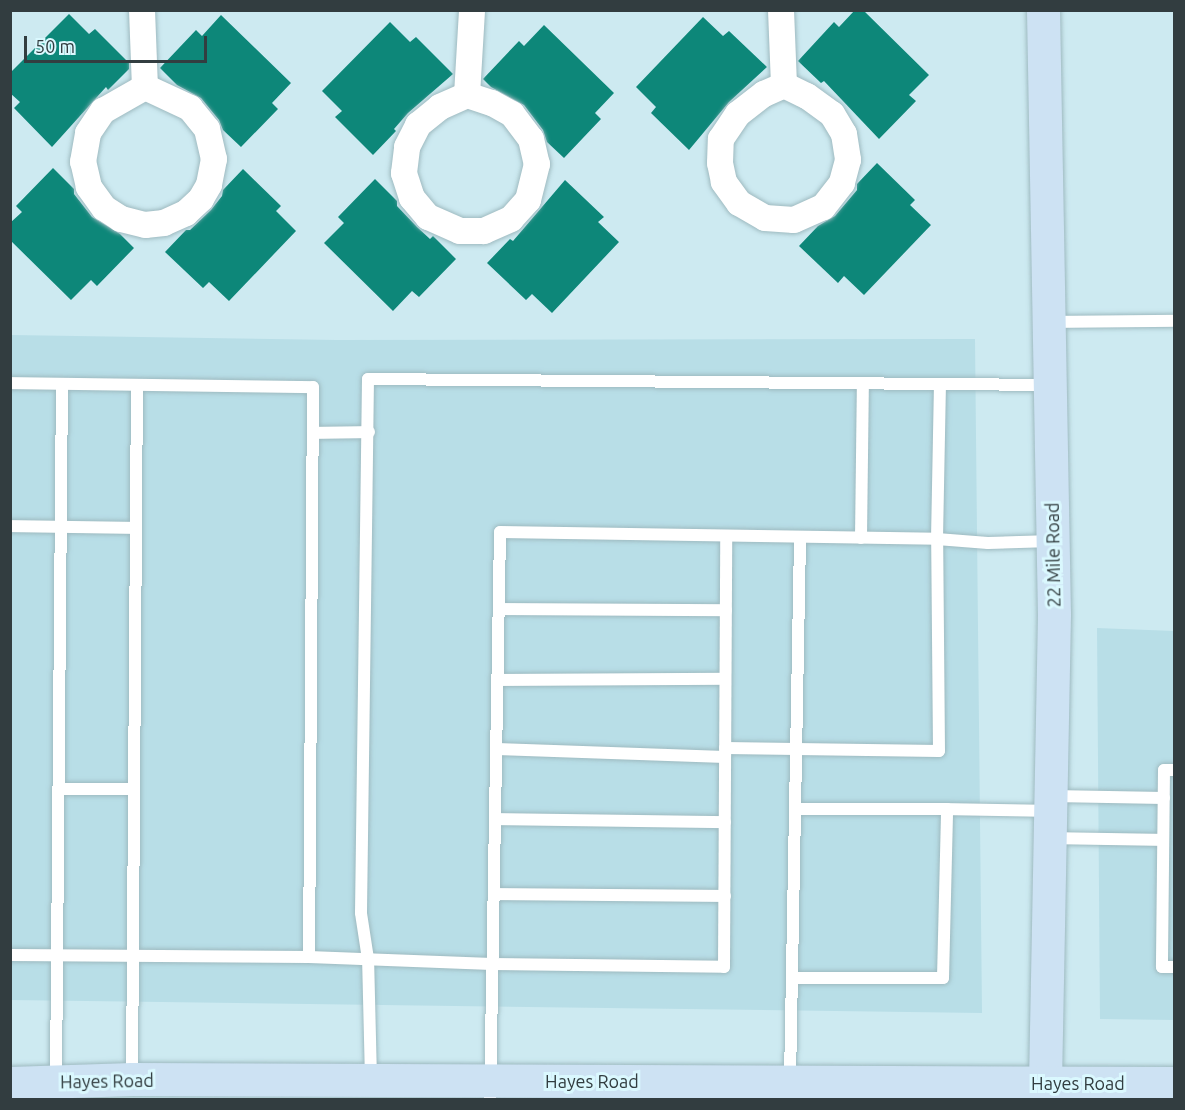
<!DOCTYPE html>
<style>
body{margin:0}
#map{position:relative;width:1185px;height:1110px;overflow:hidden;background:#cdeaf1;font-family:Ubuntu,sans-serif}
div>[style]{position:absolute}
.built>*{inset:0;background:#b8dee7}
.building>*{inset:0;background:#0d8779}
.roads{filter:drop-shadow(0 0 2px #9ebac0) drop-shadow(0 0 2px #9ebac0)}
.lane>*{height:12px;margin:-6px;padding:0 6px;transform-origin:6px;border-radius:6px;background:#fff}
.street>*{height:26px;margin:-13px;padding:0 13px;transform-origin:13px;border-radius:13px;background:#fff}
.secondary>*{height:33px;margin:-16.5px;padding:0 16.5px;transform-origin:16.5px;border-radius:16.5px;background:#cde2f3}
span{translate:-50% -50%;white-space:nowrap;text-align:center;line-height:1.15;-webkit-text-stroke:6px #daf8fe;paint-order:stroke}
.street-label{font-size:18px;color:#323d40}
.frame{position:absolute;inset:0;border:12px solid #323d40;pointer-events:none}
.scale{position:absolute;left:24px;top:36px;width:183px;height:27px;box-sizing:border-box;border:3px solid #323d40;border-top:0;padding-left:8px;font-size:18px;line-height:21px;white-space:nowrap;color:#323d40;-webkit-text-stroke:4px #daf8fe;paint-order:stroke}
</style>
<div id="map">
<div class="built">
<i style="clip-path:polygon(11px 335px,336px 340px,975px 339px,982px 1013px,11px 1000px)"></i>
<i style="clip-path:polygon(1097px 628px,1174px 631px,1174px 1020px,1100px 1019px)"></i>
</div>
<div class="building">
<i style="clip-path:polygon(855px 10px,863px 10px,929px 75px,909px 95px,916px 101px,879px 139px,824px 81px,821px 83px,798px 61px,834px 22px,839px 27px)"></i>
<i style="clip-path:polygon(69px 14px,89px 34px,95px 29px,129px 63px,129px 69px,108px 90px,106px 87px,52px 147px,14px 108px,20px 102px,10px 93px,10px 73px)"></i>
<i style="clip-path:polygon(221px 15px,291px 83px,272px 103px,278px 109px,241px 147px,223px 130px,219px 120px,201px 98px,177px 85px,160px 68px,196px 30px,202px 36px)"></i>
<i style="clip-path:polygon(703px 17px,723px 36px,729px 31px,767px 67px,729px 102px,689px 150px,651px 113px,656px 107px,636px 87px)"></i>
<i style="clip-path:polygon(390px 22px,410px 42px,416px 37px,453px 74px,408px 113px,394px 129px,396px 131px,373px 155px,335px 117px,342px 111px,322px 91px)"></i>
<i style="clip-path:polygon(544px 25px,614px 93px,595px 113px,601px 119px,564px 158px,547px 142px,543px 130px,524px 105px,491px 87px,483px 79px,519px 41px,524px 46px)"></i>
<i style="clip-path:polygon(877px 163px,915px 200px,910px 205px,931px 225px,864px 295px,844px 276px,838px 283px,799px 246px,818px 226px,835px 216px,857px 190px,857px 184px)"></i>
<i style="clip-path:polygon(53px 168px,74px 189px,74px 194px,92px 217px,120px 234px,134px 248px,97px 286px,91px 280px,71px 300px,10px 240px,10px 223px,22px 212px,16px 206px)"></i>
<i style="clip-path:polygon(243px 169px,281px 206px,276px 211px,296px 231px,229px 301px,209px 282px,203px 288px,165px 252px,186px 230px,190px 230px,211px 210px,222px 196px,223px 190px)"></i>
<i style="clip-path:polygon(375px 179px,397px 201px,397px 206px,417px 227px,430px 239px,433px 236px,456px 259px,419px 297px,412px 291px,393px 311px,324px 243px,344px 223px,338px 217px)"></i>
<i style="clip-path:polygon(565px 180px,604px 217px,598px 222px,619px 242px,552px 313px,532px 294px,526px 300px,487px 263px,510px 239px,513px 241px)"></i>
</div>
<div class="roads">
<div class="lane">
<i style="left:1051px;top:322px;width:123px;rotate:-0.5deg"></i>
<i style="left:10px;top:383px;width:303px;rotate:0.8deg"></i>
<i style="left:313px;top:387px;width:570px;rotate:90.4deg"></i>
<i style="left:313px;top:433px;width:56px;rotate:-1deg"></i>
<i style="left:10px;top:526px;width:125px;rotate:0.9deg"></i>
<i style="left:861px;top:538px;width:155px;rotate:-89.3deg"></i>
<i style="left:499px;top:609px;width:227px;rotate:0.3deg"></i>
<i style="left:498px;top:680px;width:227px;rotate:-0.3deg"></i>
<i style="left:725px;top:748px;width:214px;rotate:0.8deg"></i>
<i style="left:939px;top:751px;width:212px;rotate:-90.5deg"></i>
<i style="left:937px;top:539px;width:155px;rotate:-88.9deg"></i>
<i style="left:497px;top:749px;width:228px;rotate:2deg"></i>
<i style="left:1174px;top:770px;width:10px;rotate:180deg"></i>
<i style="left:1164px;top:770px;width:197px;rotate:90.6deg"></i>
<i style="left:1162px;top:967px;width:12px"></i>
<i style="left:58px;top:789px;width:76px"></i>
<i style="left:1052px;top:796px;width:112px;rotate:1deg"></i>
<i style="left:795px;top:809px;width:152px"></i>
<i style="left:496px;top:819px;width:229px;rotate:0.8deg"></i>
<i style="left:1052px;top:838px;width:111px;rotate:1deg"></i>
<i style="left:494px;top:894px;width:231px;rotate:0.5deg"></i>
<i style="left:10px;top:955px;width:299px;rotate:0.4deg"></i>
<i style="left:309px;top:957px;width:183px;rotate:2.2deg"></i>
<i style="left:492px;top:964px;width:232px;rotate:0.7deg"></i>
<i style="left:724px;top:967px;width:431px;rotate:-89.7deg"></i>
<i style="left:792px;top:978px;width:151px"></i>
<i style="left:943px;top:978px;width:169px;rotate:-88.6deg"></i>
<i style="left:947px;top:809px;width:102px;rotate:1.1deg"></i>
<i style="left:132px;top:1077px;width:692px;rotate:-89.59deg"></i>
<i style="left:371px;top:1079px;width:120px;rotate:-91.4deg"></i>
<i style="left:368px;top:959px;width:47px;rotate:-98.7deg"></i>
<i style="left:361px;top:913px;width:534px;rotate:-89.25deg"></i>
<i style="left:368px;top:379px;width:681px;rotate:0.5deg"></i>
<i style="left:790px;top:1080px;width:543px;rotate:-88.94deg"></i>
<i style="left:56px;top:1081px;width:697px;rotate:-89.51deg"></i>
<i style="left:490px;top:1100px;width:568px;rotate:-88.99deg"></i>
<i style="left:500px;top:532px;width:437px;rotate:0.9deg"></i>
<i style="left:937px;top:539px;width:51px;rotate:4.5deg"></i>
<i style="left:988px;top:543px;width:64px;rotate:-1.8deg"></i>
</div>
<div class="street">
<i style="left:142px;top:10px;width:77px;rotate:87.8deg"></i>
<i style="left:781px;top:10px;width:75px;rotate:87.7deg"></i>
<i style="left:784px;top:85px;width:25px;rotate:26deg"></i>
<i style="left:807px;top:96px;width:31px;rotate:36deg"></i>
<i style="left:832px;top:114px;width:23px;rotate:59deg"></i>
<i style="left:844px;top:134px;width:26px;rotate:81deg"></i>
<i style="left:848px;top:160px;width:24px;rotate:105deg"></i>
<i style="left:842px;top:183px;width:31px;rotate:128deg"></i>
<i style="left:823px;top:207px;width:32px;rotate:156deg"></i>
<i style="left:794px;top:220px;width:29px;rotate:-176deg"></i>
<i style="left:765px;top:218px;width:30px;rotate:-150deg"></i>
<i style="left:739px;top:203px;width:26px;rotate:-126deg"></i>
<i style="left:724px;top:182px;width:19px;rotate:-102deg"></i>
<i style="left:720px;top:163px;width:24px;rotate:-88deg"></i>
<i style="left:721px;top:139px;width:30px;rotate:-56deg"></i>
<i style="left:738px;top:114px;width:33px;rotate:-38deg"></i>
<i style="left:764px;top:94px;width:22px;rotate:-24deg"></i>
<i style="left:145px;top:87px;width:50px;rotate:25deg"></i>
<i style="left:190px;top:108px;width:27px;rotate:51deg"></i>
<i style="left:207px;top:129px;width:31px;rotate:77deg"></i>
<i style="left:214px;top:159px;width:26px;rotate:101deg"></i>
<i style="left:209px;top:185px;width:16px;rotate:120deg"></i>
<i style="left:201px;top:199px;width:21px;rotate:137deg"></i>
<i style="left:186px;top:213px;width:24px;rotate:156deg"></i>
<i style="left:164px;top:223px;width:19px;rotate:174deg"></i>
<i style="left:145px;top:225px;width:25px;rotate:-166deg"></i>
<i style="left:121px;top:219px;width:20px;rotate:-147deg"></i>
<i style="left:104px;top:208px;width:26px;rotate:-126deg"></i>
<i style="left:89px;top:187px;width:26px;rotate:-103deg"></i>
<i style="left:83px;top:162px;width:29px;rotate:-80deg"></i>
<i style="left:88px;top:133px;width:27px;rotate:-56deg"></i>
<i style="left:103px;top:111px;width:48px;rotate:-29.7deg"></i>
<i style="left:467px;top:95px;width:26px;rotate:18deg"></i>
<i style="left:492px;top:103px;width:23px;rotate:29deg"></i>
<i style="left:512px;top:114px;width:31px;rotate:53deg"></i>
<i style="left:531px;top:139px;width:26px;rotate:77deg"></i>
<i style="left:537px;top:164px;width:37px;rotate:104deg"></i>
<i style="left:528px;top:200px;width:25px;rotate:132deg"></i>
<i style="left:511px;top:219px;width:30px;rotate:156deg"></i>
<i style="left:484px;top:231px;width:24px;rotate:180deg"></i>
<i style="left:460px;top:231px;width:35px;rotate:-156deg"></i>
<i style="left:428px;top:217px;width:25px;rotate:-130deg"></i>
<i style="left:412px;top:198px;width:26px;rotate:-108deg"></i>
<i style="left:404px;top:173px;width:26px;rotate:-83deg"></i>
<i style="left:407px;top:147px;width:25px;rotate:-63deg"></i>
<i style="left:418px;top:125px;width:28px;rotate:-39deg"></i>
<i style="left:440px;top:107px;width:30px;rotate:-24deg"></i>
<i style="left:467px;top:95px;width:85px;rotate:-86.6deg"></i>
</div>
<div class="secondary">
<i style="left:1043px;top:10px;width:604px;rotate:88.96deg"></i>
<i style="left:1054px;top:614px;width:486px;rotate:91.1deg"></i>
<i style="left:10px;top:1083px;width:122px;rotate:-1.9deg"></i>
<i style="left:132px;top:1079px;width:1042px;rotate:0.22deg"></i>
</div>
</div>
<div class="street-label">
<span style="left:1053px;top:555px;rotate:-91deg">22 Mile Road</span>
<span style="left:107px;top:1081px;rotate:-1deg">Hayes Road</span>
<span style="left:592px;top:1081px">Hayes Road</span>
<span style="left:1078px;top:1083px">Hayes Road</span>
</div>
<div class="frame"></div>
<div class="scale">50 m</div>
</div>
